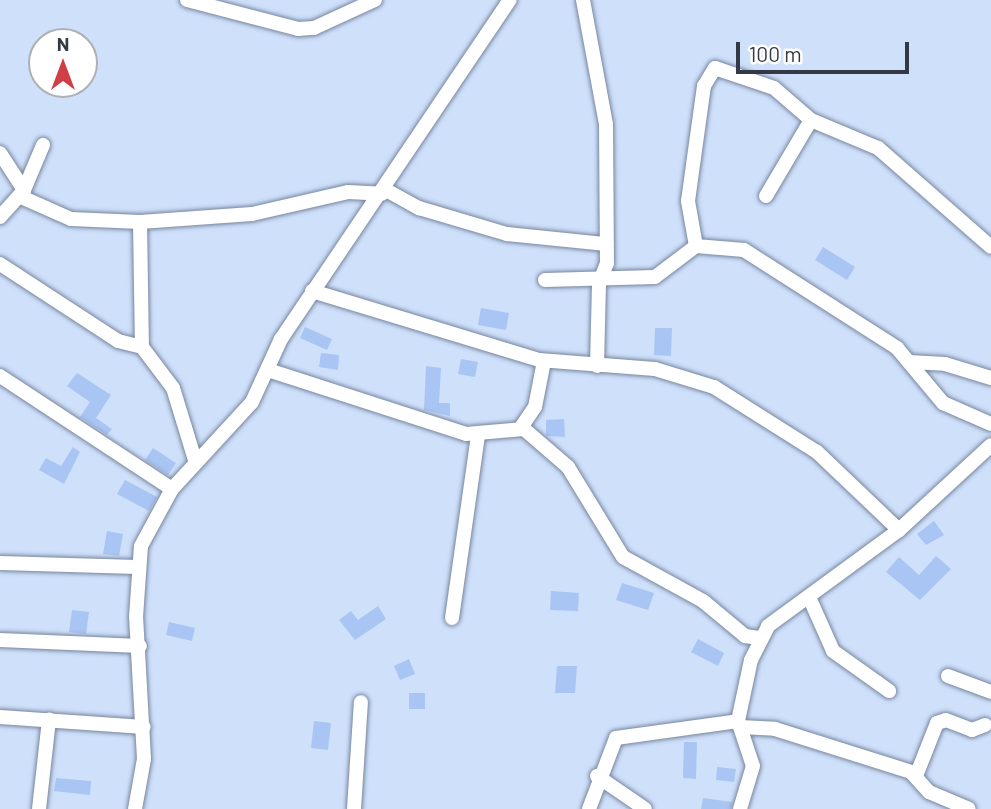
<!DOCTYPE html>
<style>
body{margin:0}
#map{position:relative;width:991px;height:809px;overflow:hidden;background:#cfe0fb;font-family:Barlow,sans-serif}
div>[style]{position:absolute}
.building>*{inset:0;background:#a9c5f3}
.roads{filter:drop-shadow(0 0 2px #77869f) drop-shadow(0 0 2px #77869f)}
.minor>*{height:14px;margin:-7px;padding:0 7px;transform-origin:7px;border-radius:7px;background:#fff}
span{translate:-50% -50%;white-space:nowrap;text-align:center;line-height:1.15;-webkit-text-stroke:6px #fff;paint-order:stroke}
.north{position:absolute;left:28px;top:28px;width:70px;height:70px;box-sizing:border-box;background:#fff;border:2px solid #adb0b5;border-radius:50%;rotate:0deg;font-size:19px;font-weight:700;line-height:28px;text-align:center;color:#333a45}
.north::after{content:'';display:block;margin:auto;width:24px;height:32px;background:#cf3f43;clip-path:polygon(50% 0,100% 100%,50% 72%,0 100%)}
.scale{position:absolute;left:736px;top:42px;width:173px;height:32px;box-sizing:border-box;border:4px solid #333a45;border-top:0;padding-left:9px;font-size:21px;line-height:24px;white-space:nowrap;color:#333a45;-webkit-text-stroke:5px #fff;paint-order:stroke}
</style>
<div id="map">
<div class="building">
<i style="clip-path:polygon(823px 247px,855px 267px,847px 280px,815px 260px)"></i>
<i style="clip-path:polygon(481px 308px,509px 313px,506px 330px,478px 325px)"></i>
<i style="clip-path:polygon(305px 327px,332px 339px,327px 350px,300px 338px)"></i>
<i style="clip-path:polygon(655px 328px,672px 328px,671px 356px,654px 355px)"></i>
<i style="clip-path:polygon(321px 353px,339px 355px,338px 370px,319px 367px)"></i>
<i style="clip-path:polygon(461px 359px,478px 362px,475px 377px,458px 374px)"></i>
<i style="clip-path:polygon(426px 366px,441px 368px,439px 403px,450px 403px,450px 416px,424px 410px)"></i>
<i style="clip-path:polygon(77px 373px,111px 395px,96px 418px,112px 429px,107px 435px,80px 417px,90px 402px,67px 386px)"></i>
<i style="clip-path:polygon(564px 419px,565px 437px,546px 436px,546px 420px)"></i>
<i style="clip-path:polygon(73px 447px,80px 452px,64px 484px,39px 470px,46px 458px,61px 466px)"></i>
<i style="clip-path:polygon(153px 448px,176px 463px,168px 475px,145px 460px)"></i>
<i style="clip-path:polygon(125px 480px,157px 497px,149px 511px,117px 494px)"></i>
<i style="clip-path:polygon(934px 521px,944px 535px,926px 545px,917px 534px)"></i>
<i style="clip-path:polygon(107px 531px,123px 534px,119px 556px,103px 554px)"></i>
<i style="clip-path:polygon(936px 556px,951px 569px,920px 600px,886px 572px,899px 557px,919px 575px)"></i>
<i style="clip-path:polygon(622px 583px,654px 593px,648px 610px,616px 600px)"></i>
<i style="clip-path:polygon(551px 591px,579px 593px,578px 611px,550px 610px)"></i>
<i style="clip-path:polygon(378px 606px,386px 619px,355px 640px,339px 620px,351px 611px,358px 620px)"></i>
<i style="clip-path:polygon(72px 610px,89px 612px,86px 634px,69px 632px)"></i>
<i style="clip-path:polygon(169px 622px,195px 628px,192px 641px,166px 635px)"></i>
<i style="clip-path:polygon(698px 639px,724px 653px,718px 666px,691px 652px)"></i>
<i style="clip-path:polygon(409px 659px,415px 674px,400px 680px,394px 666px)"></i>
<i style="clip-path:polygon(557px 666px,577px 666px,575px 693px,555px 693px)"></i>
<i style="clip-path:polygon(409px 693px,425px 693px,425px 709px,409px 709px)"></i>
<i style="clip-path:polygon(314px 721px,331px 723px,328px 750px,311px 748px)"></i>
<i style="clip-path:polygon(684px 742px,697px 742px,696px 779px,683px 778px)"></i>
<i style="clip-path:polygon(717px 767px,736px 769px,734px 782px,716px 780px)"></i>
<i style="clip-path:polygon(56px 778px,91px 781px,90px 795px,54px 791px)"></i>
<i style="clip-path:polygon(703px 798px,732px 802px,731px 809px,701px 809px)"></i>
</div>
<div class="roads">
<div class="minor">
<i style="left:187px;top:0;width:115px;rotate:14.6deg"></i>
<i style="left:298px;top:29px;width:16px;rotate:-4deg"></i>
<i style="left:314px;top:28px;width:67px;rotate:-24.7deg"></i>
<i style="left:583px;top:0;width:126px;rotate:79.5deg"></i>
<i style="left:606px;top:124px;width:139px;rotate:89.6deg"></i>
<i style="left:607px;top:263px;width:22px;rotate:111deg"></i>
<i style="left:599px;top:284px;width:82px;rotate:91.4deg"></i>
<i style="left:0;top:153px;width:44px;rotate:57deg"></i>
<i style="left:386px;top:190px;width:38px;rotate:29deg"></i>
<i style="left:419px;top:208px;width:92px;rotate:16.5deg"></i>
<i style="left:507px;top:234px;width:100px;rotate:5.8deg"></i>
<i style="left:19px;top:196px;width:57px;rotate:23.9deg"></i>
<i style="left:71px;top:219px;width:69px;rotate:2.5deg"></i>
<i style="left:140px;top:222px;width:112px;rotate:-4.1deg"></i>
<i style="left:252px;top:214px;width:98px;rotate:-12.9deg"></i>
<i style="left:348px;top:192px;width:34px;rotate:3deg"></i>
<i style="left:766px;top:196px;width:88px;rotate:-59.4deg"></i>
<i style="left:0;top:217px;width:36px;rotate:-48deg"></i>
<i style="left:24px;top:190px;width:49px;rotate:-67.1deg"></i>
<i style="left:140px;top:222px;width:125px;rotate:89.1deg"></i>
<i style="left:696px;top:246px;width:46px;rotate:-100.1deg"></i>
<i style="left:688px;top:201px;width:116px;rotate:-82.1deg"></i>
<i style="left:704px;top:86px;width:21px;rotate:-59deg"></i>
<i style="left:715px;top:68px;width:62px;rotate:18.7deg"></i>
<i style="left:774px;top:88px;width:49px;rotate:40.9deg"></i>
<i style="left:811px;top:120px;width:73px;rotate:22.7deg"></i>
<i style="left:878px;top:148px;width:150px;rotate:41.2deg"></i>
<i style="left:0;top:264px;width:141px;rotate:33.1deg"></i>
<i style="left:118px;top:341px;width:25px;rotate:14deg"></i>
<i style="left:142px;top:347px;width:51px;rotate:52.9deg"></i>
<i style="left:173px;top:388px;width:78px;rotate:73deg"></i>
<i style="left:545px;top:280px;width:110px;rotate:-1.6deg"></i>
<i style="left:655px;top:277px;width:51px;rotate:-37.1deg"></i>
<i style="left:696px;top:246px;width:48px;rotate:4.8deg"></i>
<i style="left:744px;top:250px;width:182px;rotate:32.6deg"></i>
<i style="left:897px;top:348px;width:72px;rotate:50.1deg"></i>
<i style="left:943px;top:403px;width:52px;rotate:23.6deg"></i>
<i style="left:312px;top:291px;width:237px;rotate:16.9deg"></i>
<i style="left:539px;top:360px;width:116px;rotate:4.4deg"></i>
<i style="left:655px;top:369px;width:62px;rotate:17deg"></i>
<i style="left:714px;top:387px;width:122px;rotate:32.3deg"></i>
<i style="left:817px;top:452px;width:113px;rotate:43.6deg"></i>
<i style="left:909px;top:362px;width:36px;rotate:3deg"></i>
<i style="left:945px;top:364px;width:48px;rotate:16.9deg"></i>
<i style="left:268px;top:370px;width:208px;rotate:17.9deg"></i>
<i style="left:466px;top:434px;width:58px;rotate:-4.9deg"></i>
<i style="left:524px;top:429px;width:58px;rotate:40.8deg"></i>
<i style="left:568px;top:467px;width:105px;rotate:58.6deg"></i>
<i style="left:623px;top:557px;width:91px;rotate:28.8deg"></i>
<i style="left:703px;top:601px;width:55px;rotate:39.8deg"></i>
<i style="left:745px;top:636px;width:14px;rotate:8deg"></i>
<i style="left:0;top:376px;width:206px;rotate:33.3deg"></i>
<i style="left:520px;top:429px;width:27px;rotate:-56deg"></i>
<i style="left:535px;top:407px;width:47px;rotate:-78.9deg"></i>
<i style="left:0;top:563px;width:138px;rotate:1.7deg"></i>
<i style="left:809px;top:597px;width:59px;rotate:66deg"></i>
<i style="left:833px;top:651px;width:69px;rotate:35.5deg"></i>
<i style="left:452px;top:618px;width:185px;rotate:-81.9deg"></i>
<i style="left:0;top:640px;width:140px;rotate:2.5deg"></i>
<i style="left:948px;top:676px;width:46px;rotate:20.4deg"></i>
<i style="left:0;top:717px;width:144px;rotate:4deg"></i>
<i style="left:738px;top:721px;width:47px;rotate:71.6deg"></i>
<i style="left:753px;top:766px;width:45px;rotate:106.8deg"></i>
<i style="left:740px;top:727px;width:35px;rotate:3deg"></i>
<i style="left:775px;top:729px;width:143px;rotate:17.5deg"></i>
<i style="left:911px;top:772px;width:27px;rotate:48deg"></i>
<i style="left:929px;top:792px;width:43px;rotate:23deg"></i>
<i style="left:597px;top:776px;width:58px;rotate:34.5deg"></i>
<i style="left:916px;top:776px;width:57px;rotate:-68.4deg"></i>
<i style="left:937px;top:723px;width:9px;rotate:-18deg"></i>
<i style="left:946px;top:720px;width:28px;rotate:21deg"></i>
<i style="left:972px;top:730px;width:14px;rotate:-21deg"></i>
<i style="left:39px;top:809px;width:90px;rotate:-83.6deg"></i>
<i style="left:135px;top:809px;width:51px;rotate:-79.8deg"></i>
<i style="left:144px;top:759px;width:142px;rotate:-93.2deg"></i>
<i style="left:136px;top:617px;width:71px;rotate:-86deg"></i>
<i style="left:141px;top:546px;width:65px;rotate:-61.5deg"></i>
<i style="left:172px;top:489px;width:118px;rotate:-47.4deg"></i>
<i style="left:252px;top:402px;width:69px;rotate:-65.3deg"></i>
<i style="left:281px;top:339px;width:409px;rotate:-56deg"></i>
<i style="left:354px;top:809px;width:107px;rotate:-86.3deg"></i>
<i style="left:589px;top:809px;width:76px;rotate:-69.2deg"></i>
<i style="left:616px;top:738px;width:123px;rotate:-7.9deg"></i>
<i style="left:738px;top:721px;width:62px;rotate:-78deg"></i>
<i style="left:751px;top:660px;width:38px;rotate:-63deg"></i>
<i style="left:768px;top:626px;width:162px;rotate:-36.2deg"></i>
<i style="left:899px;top:530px;width:125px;rotate:-42.7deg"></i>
</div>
</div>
<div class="north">N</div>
<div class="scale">100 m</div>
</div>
